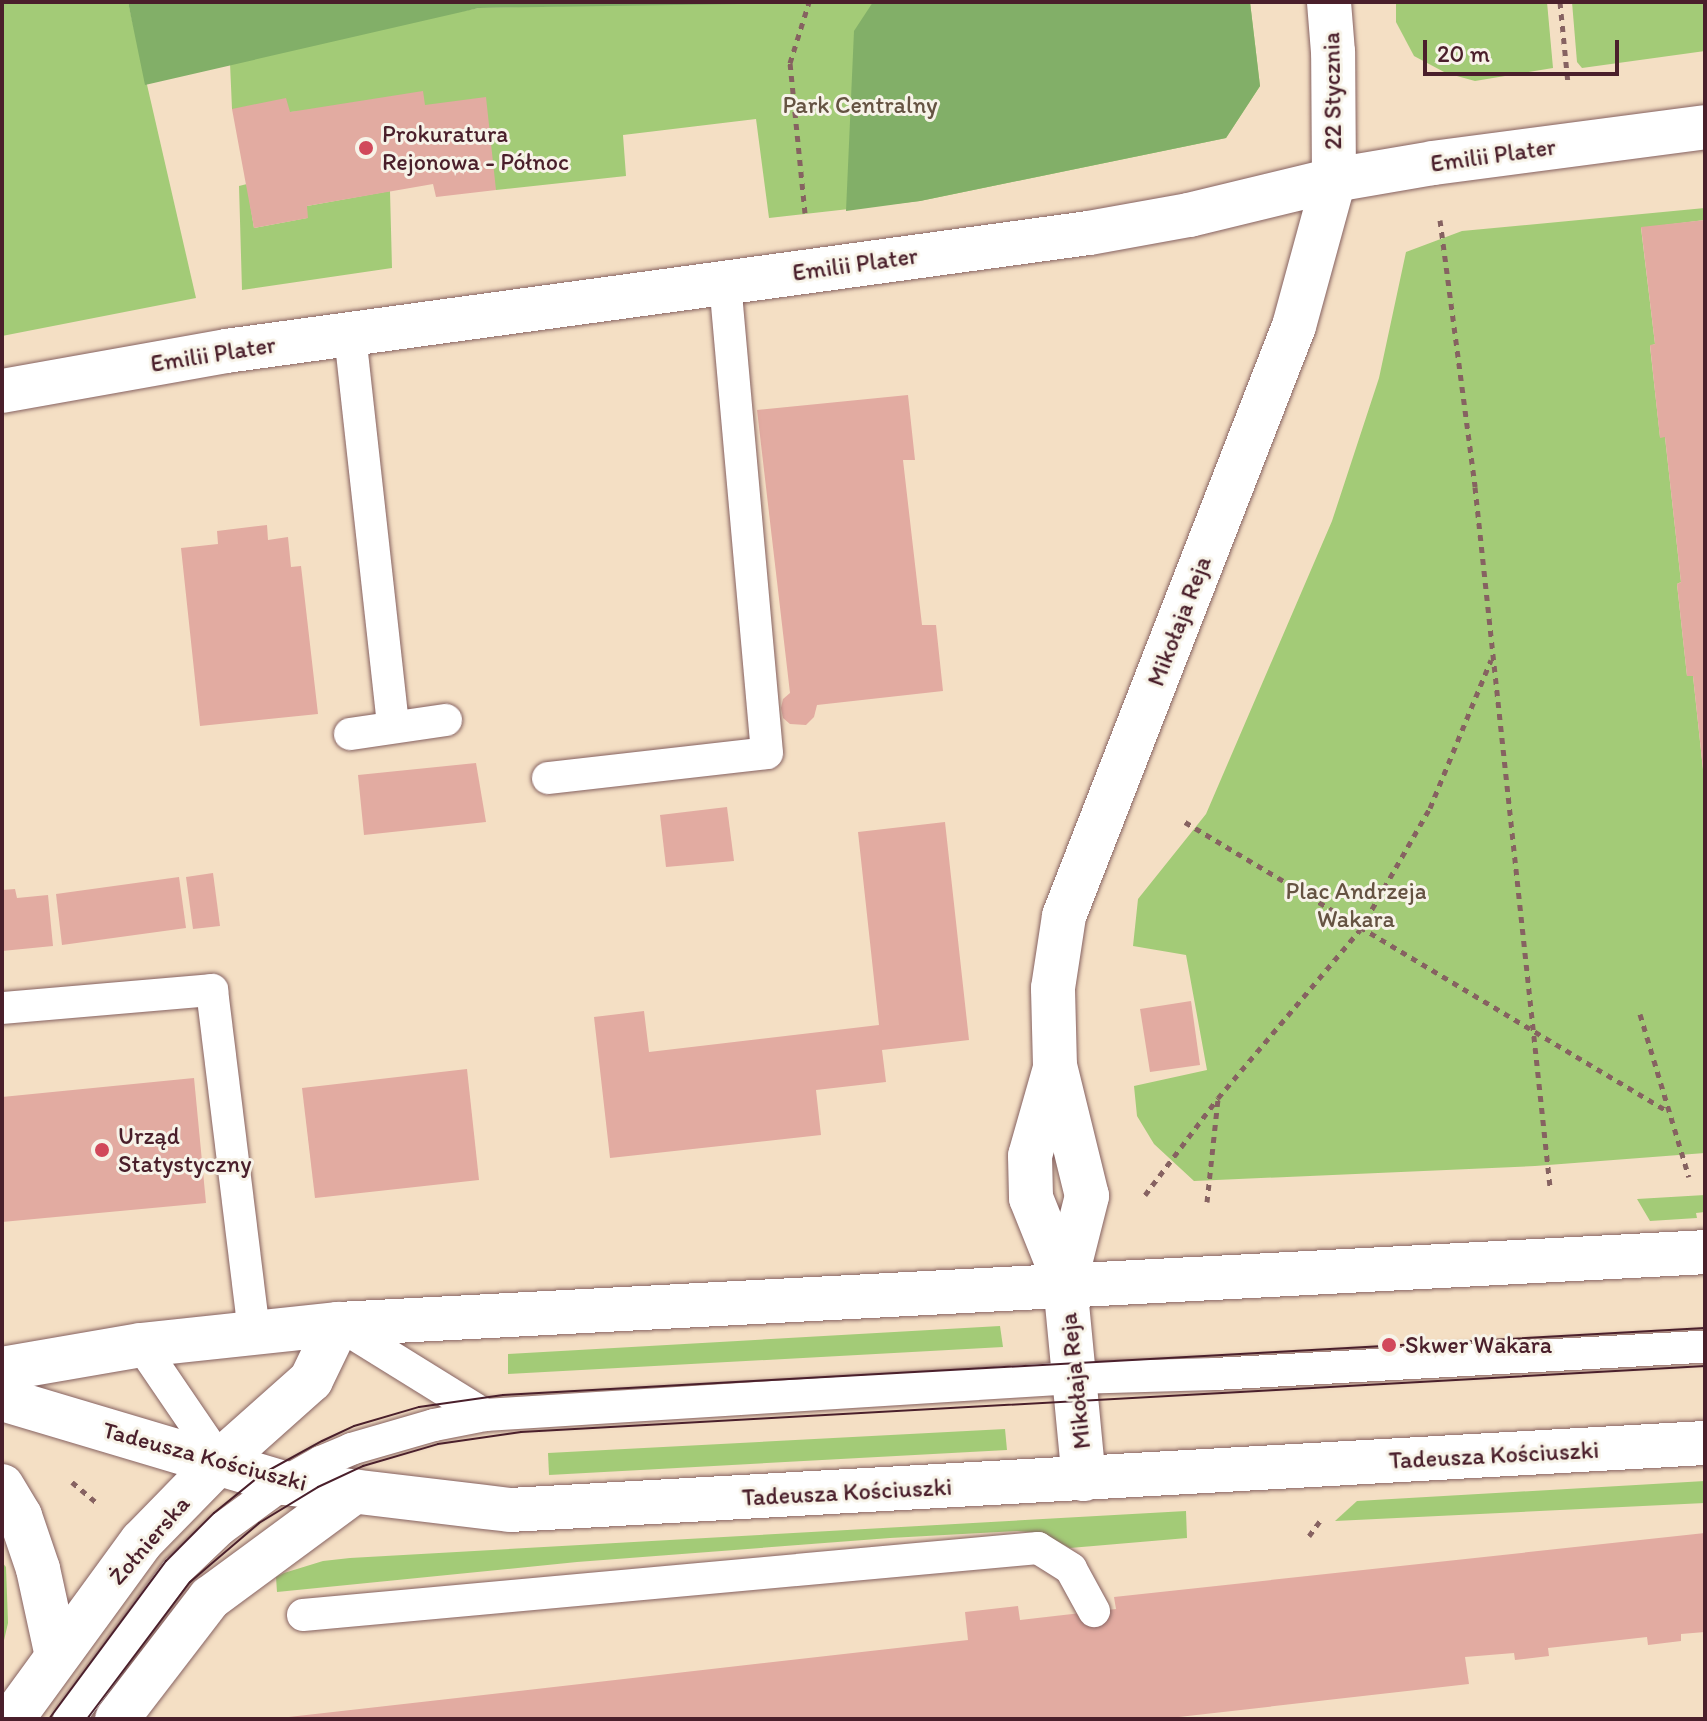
<!DOCTYPE html>
<meta charset="utf-8">
<style>
body{margin:0}
#map{position:relative;width:1707px;height:1721px;overflow:hidden;background:#f4dfc4;font-family:Itim,sans-serif}
div>[style]{position:absolute}
.green>*{inset:0;background:#a3cb77}
.forest>*{inset:0;background:#82af68}
.building>*{inset:0;background:#e2aba1}
.path>*{height:5px;margin-top:-2.5px;transform-origin:0;background:repeating-linear-gradient(90deg,#866261 0 6px,transparent 0 12px)}
.roads{filter:drop-shadow(0 0 2px #866261) drop-shadow(0 0 2px #866261)}
.lane>*{height:32px;margin:-16px;padding:0 16px;transform-origin:16px;border-radius:16px;background:#fff}
.street>*{height:44px;margin:-22px;padding:0 22px;transform-origin:22px;border-radius:22px;background:#fff}
.secondary>*{height:44px;margin:-22px;padding:0 22px;transform-origin:22px;border-radius:22px;background:#fff}
.tram>*{height:2px;margin:-1px;padding:0 1px;transform-origin:1px;border-radius:1px;background:#4a1f2b}
.dots>*{width:22px;height:22px;translate:-50% -50%;box-sizing:border-box;border:4px solid #f7f3e8;border-radius:50%}
span{translate:-50% -50%;white-space:nowrap;text-align:center;line-height:1.15;-webkit-text-stroke:6px #f7f3e8;paint-order:stroke}
.street-label{font-size:24px;color:#4a1f2b}
.park-label{font-size:24px;color:#655342}
.poi-label{font-size:24px;color:#4a1f2b}
.left{translate:0 -50%;text-align:left}
.frame{position:absolute;inset:0;border:4px solid #4a1f2b;pointer-events:none}
.scale{position:absolute;left:1423px;top:40px;width:196px;height:36px;box-sizing:border-box;border:4px solid #4a1f2b;border-top:0;padding-left:10px;font-size:24px;line-height:28px;white-space:nowrap;color:#4a1f2b;-webkit-text-stroke:6px #f7f3e8;paint-order:stroke}
</style>
<div id="map">
<div class="green">
<i style="clip-path:polygon(2px 2px,128px 2px,196px 298px,2px 336px)"></i>
<i style="clip-path:polygon(742px 2px,1250px 2px,1260px 86px,1226px 138px,920px 201px,769px 218px,756px 119px,623px 135px,626px 176px,496px 190px,425px 105px,290px 112px,232px 109px,230px 63px,458px 12px,479px 8px)"></i>
<i style="clip-path:polygon(1396px 2px,1547px 2px,1553px 68px,1475px 81px,1446px 73px,1414px 56px,1396px 22px)"></i>
<i style="clip-path:polygon(1572px 2px,1705px 2px,1705px 51px,1582px 68px,1577px 62px)"></i>
<i style="clip-path:polygon(247px 184px,254px 228px,307px 218px,307px 206px,390px 191px,392px 268px,242px 290px,239px 186px)"></i>
<i style="clip-path:polygon(1705px 208px,1705px 220px,1641px 228px,1655px 344px,1650px 346px,1660px 437px,1665px 437px,1681px 582px,1677px 584px,1687px 676px,1693px 676px,1705px 788px,1705px 1153px,1535px 1166px,1194px 1181px,1154px 1144px,1137px 1116px,1134px 1086px,1207px 1070px,1186px 955px,1133px 946px,1138px 899px,1206px 814px,1332px 521px,1379px 378px,1406px 252px,1462px 231px)"></i>
<i style="clip-path:polygon(1705px 1195px,1705px 1212px,1696px 1213px,1697px 1218px,1650px 1221px,1637px 1199px)"></i>
<i style="clip-path:polygon(1000px 1326px,1003px 1347px,508px 1374px,508px 1354px)"></i>
<i style="clip-path:polygon(1005px 1429px,1007px 1450px,549px 1475px,548px 1453px)"></i>
<i style="clip-path:polygon(1705px 1481px,1705px 1503px,1335px 1521px,1357px 1501px)"></i>
<i style="clip-path:polygon(1186px 1511px,1187px 1538px,1070px 1548px,1041px 1533px,1017px 1531px,890px 1538px,577px 1562px,277px 1592px,276px 1577px,284px 1573px,323px 1561px,350px 1558px)"></i>
<i style="clip-path:polygon(2px 1562px,6px 1567px,8px 1623px,2px 1649px)"></i>
</div>
<div class="forest">
<i style="clip-path:polygon(128px 2px,741px 2px,742px 4px,479px 8px,145px 85px)"></i>
<i style="clip-path:polygon(873px 2px,1250px 2px,1260px 86px,1226px 138px,920px 201px,846px 211px,854px 31px)"></i>
</div>
<div class="building">
<i style="clip-path:polygon(423px 91px,425px 105px,486px 97px,496px 190px,436px 197px,433px 184px,307px 206px,308px 218px,254px 228px,232px 109px,286px 98px,290px 112px)"></i>
<i style="clip-path:polygon(1705px 220px,1705px 769px,1703px 769px,1693px 676px,1687px 676px,1677px 584px,1681px 582px,1665px 437px,1660px 438px,1650px 345px,1655px 344px,1641px 227px)"></i>
<i style="clip-path:polygon(908px 395px,915px 460px,903px 460px,922px 625px,936px 625px,943px 691px,817px 705px,814px 717px,806px 725px,790px 724px,783px 718px,781px 708px,783px 699px,790px 693px,757px 410px)"></i>
<i style="clip-path:polygon(267px 525px,268px 540px,288px 537px,291px 567px,301px 566px,318px 714px,200px 726px,181px 548px,218px 544px,217px 531px)"></i>
<i style="clip-path:polygon(476px 763px,486px 822px,364px 835px,358px 775px)"></i>
<i style="clip-path:polygon(727px 807px,734px 861px,666px 867px,660px 815px)"></i>
<i style="clip-path:polygon(945px 822px,969px 1040px,882px 1050px,886px 1082px,816px 1090px,821px 1135px,610px 1158px,594px 1017px,644px 1011px,649px 1052px,879px 1025px,858px 832px)"></i>
<i style="clip-path:polygon(213px 873px,220px 926px,193px 929px,186px 877px)"></i>
<i style="clip-path:polygon(179px 877px,186px 928px,62px 945px,56px 894px)"></i>
<i style="clip-path:polygon(15px 889px,17px 898px,48px 895px,53px 946px,2px 951px,2px 890px)"></i>
<i style="clip-path:polygon(1191px 1001px,1200px 1065px,1150px 1072px,1140px 1009px)"></i>
<i style="clip-path:polygon(467px 1069px,479px 1180px,315px 1198px,302px 1088px)"></i>
<i style="clip-path:polygon(194px 1078px,206px 1203px,2px 1222px,2px 1097px)"></i>
<i style="clip-path:polygon(1705px 1533px,1705px 1632px,1681px 1634px,1681px 1641px,1648px 1645px,1647px 1637px,1548px 1648px,1549px 1656px,1515px 1660px,1514px 1653px,1465px 1657px,1469px 1684px,1161px 1719px,271px 1719px,968px 1640px,965px 1612px,1018px 1606px,1020px 1620px,1116px 1609px,1114px 1597px)"></i>
</div>
<div class="path">
<i style="left:1560px;top:2px;width:82px;rotate:84.4deg"></i>
<i style="left:805px;top:213px;width:151px;rotate:-95.7deg"></i>
<i style="left:790px;top:63px;width:64px;rotate:-72.7deg"></i>
<i style="left:1440px;top:220px;width:269px;rotate:82.5deg"></i>
<i style="left:1475px;top:487px;width:703px;rotate:83.88deg"></i>
<i style="left:1185px;top:822px;width:564px;rotate:30.93deg"></i>
<i style="left:1640px;top:1014px;width:170px;rotate:73.3deg"></i>
<i style="left:1145px;top:1195px;width:121px;rotate:-53deg"></i>
<i style="left:1218px;top:1098px;width:220px;rotate:-49.8deg"></i>
<i style="left:1360px;top:930px;width:141px;rotate:-60.2deg"></i>
<i style="left:1430px;top:808px;width:160px;rotate:-67.6deg"></i>
<i style="left:1207px;top:1202px;width:104px;rotate:-83.9deg"></i>
<i style="left:72px;top:1482px;width:34px;rotate:40deg"></i>
<i style="left:1309px;top:1536px;width:19px;rotate:-54deg"></i>
</div>
<div class="roads">
<div class="lane">
<i style="left:350px;top:335px;width:394px;rotate:83.7deg"></i>
<i style="left:350px;top:734px;width:97px;rotate:-8.3deg"></i>
<i style="left:548px;top:778px;width:220px;rotate:-6.5deg"></i>
<i style="left:767px;top:753px;width:473px;rotate:-95.1deg"></i>
<i style="left:2px;top:1008px;width:211px;rotate:-4.9deg"></i>
<i style="left:212px;top:990px;width:343px;rotate:83deg"></i>
<i style="left:338px;top:1324px;width:173px;rotate:31.8deg"></i>
<i style="left:141px;top:1345px;width:140px;rotate:55.7deg"></i>
<i style="left:303px;top:1615px;width:738px;rotate:-5.21deg"></i>
<i style="left:1038px;top:1548px;width:39px;rotate:32deg"></i>
<i style="left:1071px;top:1569px;width:48px;rotate:61.3deg"></i>
<i style="left:69px;top:1719px;width:183px;rotate:-53.9deg"></i>
<i style="left:177px;top:1571px;width:61px;rotate:-43.7deg"></i>
<i style="left:221px;top:1529px;width:78px;rotate:-36.1deg"></i>
<i style="left:284px;top:1483px;width:43px;rotate:-29.6deg"></i>
<i style="left:321px;top:1462px;width:33px;rotate:-23deg"></i>
<i style="left:351px;top:1449px;width:86px;rotate:-16.1deg"></i>
<i style="left:434px;top:1425px;width:52px;rotate:-11.1deg"></i>
<i style="left:485px;top:1415px;width:590px;rotate:-3.59deg"></i>
<i style="left:1074px;top:1378px;width:141px;rotate:-1.6deg"></i>
<i style="left:1215px;top:1374px;width:491px;rotate:-3.2deg"></i>
</div>
<div class="street">
<i style="left:2px;top:391px;width:228px;rotate:-10.1deg"></i>
<i style="left:226px;top:351px;width:871px;rotate:-7.79deg"></i>
<i style="left:1089px;top:233px;width:102px;rotate:-10.2deg"></i>
<i style="left:1189px;top:215px;width:149px;rotate:-13.6deg"></i>
<i style="left:1334px;top:180px;width:100px;rotate:-9.7deg"></i>
<i style="left:1433px;top:163px;width:274px;rotate:-7.5deg"></i>
<i style="left:1055px;top:1068px;width:91px;rotate:105.9deg"></i>
<i style="left:1030px;top:1156px;width:42px;rotate:88.6deg"></i>
<i style="left:1031px;top:1198px;width:92px;rotate:68.2deg"></i>
<i style="left:1065px;top:1283px;width:197px;rotate:84.5deg"></i>
<i style="left:1065px;top:1283px;width:90px;rotate:-75.8deg"></i>
<i style="left:1087px;top:1196px;width:134px;rotate:-103.8deg"></i>
<i style="left:1055px;top:1066px;width:78px;rotate:-91.5deg"></i>
<i style="left:1053px;top:988px;width:73px;rotate:-81.3deg"></i>
<i style="left:1064px;top:916px;width:633px;rotate:-68.7deg"></i>
<i style="left:1294px;top:326px;width:151px;rotate:-74.7deg"></i>
<i style="left:1334px;top:180px;width:128px;rotate:-90.4deg"></i>
<i style="left:1333px;top:52px;width:50px;rotate:-94.6deg"></i>
</div>
<div class="secondary">
<i style="left:2px;top:1369px;width:141px;rotate:-9.8deg"></i>
<i style="left:141px;top:1345px;width:198px;rotate:-6.1deg"></i>
<i style="left:338px;top:1324px;width:1369px;rotate:-3.01deg"></i>
<i style="left:2px;top:1399px;width:294px;rotate:16.6deg"></i>
<i style="left:284px;top:1483px;width:228px;rotate:6.8deg"></i>
<i style="left:510px;top:1510px;width:1197px;rotate:-3.21deg"></i>
<i style="left:2px;top:1486px;width:35px;rotate:59deg"></i>
<i style="left:20px;top:1516px;width:56px;rotate:71.2deg"></i>
<i style="left:38px;top:1569px;width:89px;rotate:77.7deg"></i>
<i style="left:12px;top:1719px;width:220px;rotate:-53.9deg"></i>
<i style="left:142px;top:1541px;width:112px;rotate:-45.7deg"></i>
<i style="left:220px;top:1461px;width:122px;rotate:-41.7deg"></i>
<i style="left:311px;top:1380px;width:62px;rotate:-64.3deg"></i>
<i style="left:117px;top:1719px;width:153px;rotate:-52.5deg"></i>
<i style="left:210px;top:1598px;width:180px;rotate:-36.4deg"></i>
</div>
</div>
<div class="tram">
<i style="left:49px;top:1719px;width:197px;rotate:-53.5deg"></i>
<i style="left:166px;top:1561px;width:68px;rotate:-45deg"></i>
<i style="left:214px;top:1513px;width:62px;rotate:-39.1deg"></i>
<i style="left:262px;top:1474px;width:68px;rotate:-28.8deg"></i>
<i style="left:322px;top:1441px;width:35px;rotate:-25deg"></i>
<i style="left:354px;top:1426px;width:68px;rotate:-16.3deg"></i>
<i style="left:419px;top:1407px;width:85px;rotate:-8.1deg"></i>
<i style="left:503px;top:1395px;width:1204px;rotate:-3.19deg"></i>
<i style="left:87px;top:1719px;width:171px;rotate:-53.1deg"></i>
<i style="left:190px;top:1582px;width:91px;rotate:-40.5deg"></i>
<i style="left:259px;top:1523px;width:69px;rotate:-31.4deg"></i>
<i style="left:318px;top:1487px;width:50px;rotate:-25deg"></i>
<i style="left:363px;top:1466px;width:78px;rotate:-16.3deg"></i>
<i style="left:438px;top:1444px;width:84px;rotate:-8.2deg"></i>
<i style="left:521px;top:1432px;width:1186px;rotate:-3.19deg"></i>
</div>
<div class="dots">
<i style="left:366px;top:148px;background:#d1495b"></i>
<i style="left:102px;top:1150px;background:#d1495b"></i>
<i style="left:1389px;top:1345px;background:#d1495b"></i>
</div>
<div class="street-label">
<span style="left:1332px;top:91px;rotate:-91deg">22 Stycznia</span>
<span style="left:1493px;top:155px;rotate:-8deg">Emilii Plater</span>
<span style="left:855px;top:264px;rotate:-8deg">Emilii Plater</span>
<span style="left:213px;top:354px;rotate:-9deg">Emilii Plater</span>
<span style="left:1179px;top:621px;rotate:-69deg">Mikołaja Reja</span>
<span style="left:1075px;top:1381px;rotate:-96deg">Mikołaja Reja</span>
<span style="left:1494px;top:1455px;rotate:-3deg">Tadeusza Kościuszki</span>
<span style="left:205px;top:1456px;rotate:15deg">Tadeusza Kościuszki</span>
<span style="left:847px;top:1492px;rotate:-3deg">Tadeusza Kościuszki</span>
<span style="left:149px;top:1540px;rotate:-49deg">Żołnierska</span>
</div>
<div class="park-label">
<span style="left:860px;top:105px">Park Centralny</span>
<span style="left:1356px;top:905px">Plac Andrzeja<br>Wakara</span>
</div>
<div class="poi-label">
<span class="left" style="left:382px;top:148px">Prokuratura<br>Rejonowa - Północ</span>
<span class="left" style="left:118px;top:1150px">Urząd<br>Statystyczny</span>
<span class="left" style="left:1405px;top:1345px">Skwer Wakara</span>
</div>
<div class="frame"></div>
<div class="scale">20 m</div>
</div>
